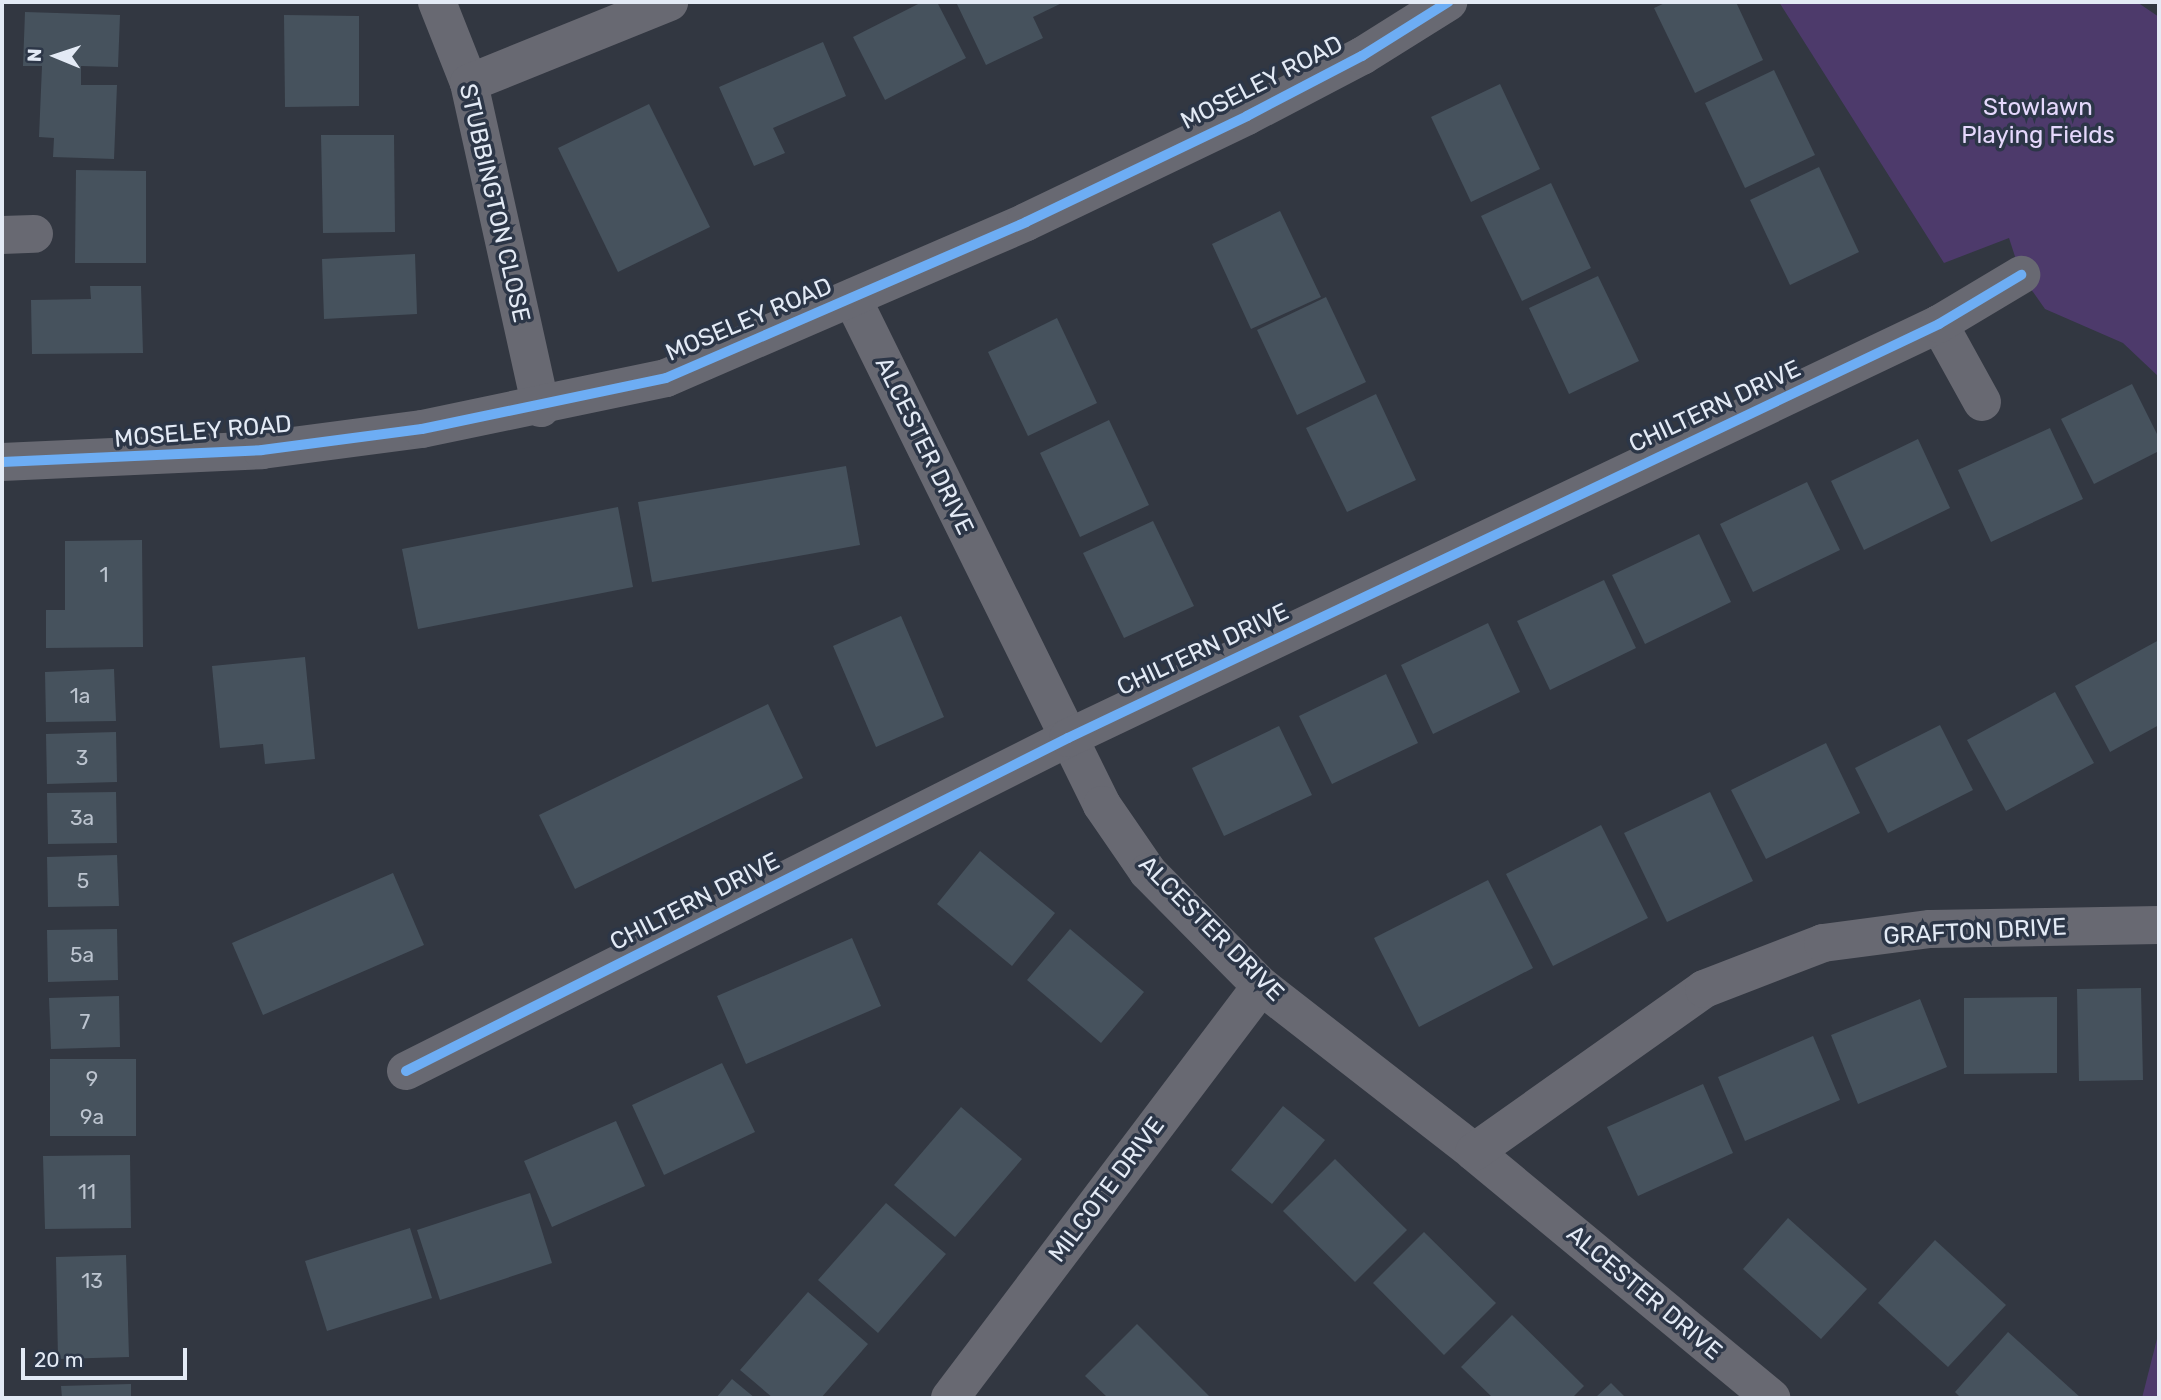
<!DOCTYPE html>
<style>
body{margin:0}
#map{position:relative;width:2161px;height:1400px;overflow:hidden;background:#323741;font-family:Rubik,sans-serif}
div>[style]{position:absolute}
.green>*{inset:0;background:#4d3a6b}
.building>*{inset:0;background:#46525d}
.minor>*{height:38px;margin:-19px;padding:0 19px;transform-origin:19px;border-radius:19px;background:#686972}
.tertiary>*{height:38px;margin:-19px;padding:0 19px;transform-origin:19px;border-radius:19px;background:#686972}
.cycleway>*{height:10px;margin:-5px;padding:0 5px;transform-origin:5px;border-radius:5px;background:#6dadf4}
span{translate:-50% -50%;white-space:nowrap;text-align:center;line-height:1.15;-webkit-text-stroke:7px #2c3647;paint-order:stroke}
.number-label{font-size:21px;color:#bcc4cf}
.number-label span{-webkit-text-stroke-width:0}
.street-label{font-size:24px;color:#e3eaf5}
.park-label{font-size:24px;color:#e5d8fc}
.frame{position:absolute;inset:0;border:4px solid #e3eaf5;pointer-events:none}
.north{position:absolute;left:21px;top:21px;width:70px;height:70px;-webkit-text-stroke:5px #2c3647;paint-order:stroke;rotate:272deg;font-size:19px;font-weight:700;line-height:28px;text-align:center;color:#e3eaf5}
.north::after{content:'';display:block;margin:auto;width:24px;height:32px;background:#e3eaf5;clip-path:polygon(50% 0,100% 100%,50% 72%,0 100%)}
.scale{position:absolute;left:21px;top:1348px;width:166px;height:32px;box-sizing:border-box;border:4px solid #e3eaf5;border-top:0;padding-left:9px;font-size:21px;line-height:24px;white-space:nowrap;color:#e3eaf5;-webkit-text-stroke:5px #2c3647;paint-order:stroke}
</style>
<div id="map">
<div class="green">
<i style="clip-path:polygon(1779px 2px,2137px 2px,2159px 17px,2159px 377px,2123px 343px,2045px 309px,2021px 275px,2009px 238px,1944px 263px)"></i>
<i style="clip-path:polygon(2159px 1331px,2159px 1398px,2142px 1398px)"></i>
</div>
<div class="building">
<i style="clip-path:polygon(922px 2px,937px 2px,966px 58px,885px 100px,853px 37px)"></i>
<i style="clip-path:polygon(956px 2px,1064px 2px,1033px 17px,1043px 38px,986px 65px)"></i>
<i style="clip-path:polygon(1667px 2px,1736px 2px,1763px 60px,1695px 93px,1654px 8px)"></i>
<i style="clip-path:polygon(25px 12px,120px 15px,118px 67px,81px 66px,81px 85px,117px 85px,114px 159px,53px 157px,54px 138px,39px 137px,42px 66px,23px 66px)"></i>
<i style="clip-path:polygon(284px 15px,359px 16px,359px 106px,285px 107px)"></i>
<i style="clip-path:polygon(823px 42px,846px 96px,773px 128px,785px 153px,754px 166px,719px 87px)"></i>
<i style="clip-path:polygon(1774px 70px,1815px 155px,1745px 188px,1705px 103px)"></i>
<i style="clip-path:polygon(1500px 84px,1540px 169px,1471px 202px,1431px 117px)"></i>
<i style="clip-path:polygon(649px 104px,710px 227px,618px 272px,558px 148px)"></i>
<i style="clip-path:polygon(321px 135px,394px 135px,395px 232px,323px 233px)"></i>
<i style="clip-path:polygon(1819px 167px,1859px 252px,1790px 285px,1750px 200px)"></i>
<i style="clip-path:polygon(76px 170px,146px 171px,146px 263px,75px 263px)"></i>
<i style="clip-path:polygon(1551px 183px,1591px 268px,1522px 301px,1481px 216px)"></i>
<i style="clip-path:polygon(1280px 211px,1321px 297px,1251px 329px,1212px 244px)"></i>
<i style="clip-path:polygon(415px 254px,417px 314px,324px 319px,322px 259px)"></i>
<i style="clip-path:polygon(1598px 276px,1639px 361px,1569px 394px,1529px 308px)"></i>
<i style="clip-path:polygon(90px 286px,141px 286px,143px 353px,32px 354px,31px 300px,91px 299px)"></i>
<i style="clip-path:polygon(1326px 297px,1366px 382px,1297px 415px,1257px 330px)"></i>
<i style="clip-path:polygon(1057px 318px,1097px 403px,1028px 436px,988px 352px)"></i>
<i style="clip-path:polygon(2132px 384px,2159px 438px,2159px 451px,2094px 484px,2061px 419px)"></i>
<i style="clip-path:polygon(1376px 394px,1416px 480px,1347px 512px,1306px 428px)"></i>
<i style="clip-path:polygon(1109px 420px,1149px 505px,1080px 537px,1040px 453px)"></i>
<i style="clip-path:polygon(2050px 428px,2083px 499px,1991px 542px,1958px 470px)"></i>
<i style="clip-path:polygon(1918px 439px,1950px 508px,1864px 550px,1831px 481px)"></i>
<i style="clip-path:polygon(846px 466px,860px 545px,652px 582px,638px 502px)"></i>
<i style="clip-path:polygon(1807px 482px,1840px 550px,1753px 592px,1720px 524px)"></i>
<i style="clip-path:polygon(618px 507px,633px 587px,418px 629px,402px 549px)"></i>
<i style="clip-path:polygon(1153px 521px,1194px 606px,1124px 638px,1083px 553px)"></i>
<i style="clip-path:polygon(1699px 534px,1731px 602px,1645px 644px,1612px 575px)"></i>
<i style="clip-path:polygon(142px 540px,143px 647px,46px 648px,46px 610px,65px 610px,65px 541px)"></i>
<i style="clip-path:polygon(1604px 580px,1636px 648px,1550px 690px,1517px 621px)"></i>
<i style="clip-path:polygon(901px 616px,944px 717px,876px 747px,833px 646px)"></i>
<i style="clip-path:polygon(1488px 623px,1520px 692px,1433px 734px,1401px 665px)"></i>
<i style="clip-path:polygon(2159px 640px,2159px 725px,2110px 752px,2075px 686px)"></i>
<i style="clip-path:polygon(305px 657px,315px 759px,265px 764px,263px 744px,220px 748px,212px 666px)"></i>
<i style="clip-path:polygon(114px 669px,116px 721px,46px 722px,45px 672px)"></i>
<i style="clip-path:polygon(1386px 674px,1418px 743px,1332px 784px,1299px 716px)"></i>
<i style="clip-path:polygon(2055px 692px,2094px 763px,2006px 811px,1967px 740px)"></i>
<i style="clip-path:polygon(768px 704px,803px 778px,575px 889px,539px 815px)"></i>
<i style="clip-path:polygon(1940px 725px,1973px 790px,1888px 833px,1855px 768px)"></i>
<i style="clip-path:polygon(1279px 726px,1312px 795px,1224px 836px,1192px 768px)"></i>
<i style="clip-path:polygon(116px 732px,117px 782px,47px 784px,46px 734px)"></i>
<i style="clip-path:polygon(1826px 743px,1860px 813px,1766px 859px,1731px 790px)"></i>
<i style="clip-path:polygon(116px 792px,117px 843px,48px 844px,47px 793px)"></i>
<i style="clip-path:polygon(1710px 792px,1753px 881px,1667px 922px,1624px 833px)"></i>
<i style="clip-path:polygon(1601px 825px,1648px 918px,1553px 966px,1506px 874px)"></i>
<i style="clip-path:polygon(980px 851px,1055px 913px,1012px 966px,937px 904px)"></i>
<i style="clip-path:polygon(117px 855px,119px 906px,48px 907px,47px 857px)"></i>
<i style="clip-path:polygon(393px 873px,424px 945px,263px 1015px,232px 943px)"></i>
<i style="clip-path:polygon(1488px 880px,1533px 968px,1419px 1027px,1374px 938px)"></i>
<i style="clip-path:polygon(117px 929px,118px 980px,48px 982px,47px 930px)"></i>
<i style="clip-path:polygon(1070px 929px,1144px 992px,1101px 1043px,1027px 980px)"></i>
<i style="clip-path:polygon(852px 938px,881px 1006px,746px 1064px,717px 996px)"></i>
<i style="clip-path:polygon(2141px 988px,2143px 1080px,2079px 1081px,2077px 989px)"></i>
<i style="clip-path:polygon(119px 996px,120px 1047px,51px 1049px,49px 998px)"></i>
<i style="clip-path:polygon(2057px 997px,2057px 1073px,1964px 1074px,1964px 998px)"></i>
<i style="clip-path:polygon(1920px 999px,1947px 1067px,1858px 1104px,1831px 1035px)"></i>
<i style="clip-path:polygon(1813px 1036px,1840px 1100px,1745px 1141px,1718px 1077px)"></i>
<i style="clip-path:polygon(50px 1059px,136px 1059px,136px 1136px,50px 1136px)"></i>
<i style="clip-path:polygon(722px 1063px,755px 1132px,664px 1175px,632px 1105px)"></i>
<i style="clip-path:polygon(1703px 1084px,1733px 1153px,1638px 1196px,1607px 1127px)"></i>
<i style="clip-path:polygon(1283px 1106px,1325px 1140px,1272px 1204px,1231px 1170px)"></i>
<i style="clip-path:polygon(961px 1107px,1022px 1159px,955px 1237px,894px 1185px)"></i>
<i style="clip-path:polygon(616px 1121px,645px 1186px,552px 1227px,524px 1161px)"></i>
<i style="clip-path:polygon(130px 1155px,131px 1228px,45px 1229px,43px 1156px)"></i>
<i style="clip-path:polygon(1335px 1159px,1407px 1230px,1355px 1282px,1283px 1211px)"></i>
<i style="clip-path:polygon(530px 1193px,552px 1263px,440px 1300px,417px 1230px)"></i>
<i style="clip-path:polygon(886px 1203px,946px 1254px,878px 1333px,818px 1280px)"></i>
<i style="clip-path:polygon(1788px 1218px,1867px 1289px,1821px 1339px,1743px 1269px)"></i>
<i style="clip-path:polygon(410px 1228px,432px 1298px,327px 1331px,305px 1261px)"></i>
<i style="clip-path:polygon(1424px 1232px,1496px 1303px,1444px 1355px,1373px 1283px)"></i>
<i style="clip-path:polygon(1935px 1240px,2006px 1305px,1948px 1367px,1878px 1303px)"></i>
<i style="clip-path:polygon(126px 1255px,129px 1357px,58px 1359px,56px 1257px)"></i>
<i style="clip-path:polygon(808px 1292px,868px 1344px,821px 1398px,773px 1398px,740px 1370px)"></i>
<i style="clip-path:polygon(1512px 1315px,1584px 1386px,1572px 1398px,1493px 1398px,1461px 1367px)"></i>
<i style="clip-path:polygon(1137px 1324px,1209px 1396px,1206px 1398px,1108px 1398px,1085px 1376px)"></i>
<i style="clip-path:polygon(2008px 1332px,2081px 1398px,1961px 1398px,1955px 1392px)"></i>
<i style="clip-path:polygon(732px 1379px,755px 1398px,716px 1398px)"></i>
<i style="clip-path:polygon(1611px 1383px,1626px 1398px,1595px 1398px)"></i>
<i style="clip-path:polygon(131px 1384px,131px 1398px,62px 1398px,61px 1386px)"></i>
</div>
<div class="minor">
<i style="left:437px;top:2px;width:87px;rotate:68.4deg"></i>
<i style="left:469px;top:83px;width:333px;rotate:77.5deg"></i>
<i style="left:469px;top:83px;width:216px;rotate:-22deg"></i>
<i style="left:2px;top:235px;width:32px;rotate:-2deg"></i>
<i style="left:852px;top:298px;width:565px;rotate:63.75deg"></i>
<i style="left:1102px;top:805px;width:81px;rotate:55.5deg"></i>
<i style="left:1148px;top:872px;width:161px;rotate:45.3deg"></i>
<i style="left:1261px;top:986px;width:270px;rotate:37.9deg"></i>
<i style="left:1474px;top:1152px;width:386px;rotate:39.6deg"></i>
<i style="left:1939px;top:324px;width:89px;rotate:61.1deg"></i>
<i style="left:406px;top:1071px;width:741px;rotate:-26.7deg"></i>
<i style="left:1068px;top:738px;width:964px;rotate:-25.42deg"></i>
<i style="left:1939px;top:324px;width:96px;rotate:-30.9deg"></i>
<i style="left:1474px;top:1152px;width:282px;rotate:-35.3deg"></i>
<i style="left:1704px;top:989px;width:128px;rotate:-21.1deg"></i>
<i style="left:1823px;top:943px;width:108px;rotate:-7.5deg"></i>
<i style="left:1930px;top:929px;width:229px;rotate:-1deg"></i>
<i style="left:950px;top:1398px;width:516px;rotate:-52.95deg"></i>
</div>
<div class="tertiary">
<i style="left:2px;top:462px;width:260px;rotate:-2.6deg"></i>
<i style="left:262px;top:450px;width:161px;rotate:-7.5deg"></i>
<i style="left:422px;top:429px;width:249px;rotate:-11.8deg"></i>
<i style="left:666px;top:378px;width:392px;rotate:-23.4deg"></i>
<i style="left:1026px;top:222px;width:245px;rotate:-25.6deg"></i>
<i style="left:1247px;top:116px;width:130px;rotate:-27.6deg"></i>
<i style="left:1362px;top:56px;width:102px;rotate:-32.1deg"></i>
</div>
<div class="cycleway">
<i style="left:2px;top:462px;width:260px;rotate:-2.6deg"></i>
<i style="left:262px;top:450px;width:161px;rotate:-7.5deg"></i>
<i style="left:422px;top:429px;width:249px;rotate:-11.8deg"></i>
<i style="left:666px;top:378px;width:392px;rotate:-23.4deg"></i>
<i style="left:1026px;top:222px;width:245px;rotate:-25.6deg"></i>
<i style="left:1247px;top:116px;width:130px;rotate:-27.6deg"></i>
<i style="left:1362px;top:56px;width:102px;rotate:-32.1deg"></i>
<i style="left:406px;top:1071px;width:741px;rotate:-26.7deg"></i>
<i style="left:1068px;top:738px;width:964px;rotate:-25.42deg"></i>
<i style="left:1939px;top:324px;width:96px;rotate:-30.9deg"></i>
</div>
<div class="number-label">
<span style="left:104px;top:575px">1</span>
<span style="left:80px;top:696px">1a</span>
<span style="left:82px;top:758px">3</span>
<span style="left:82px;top:818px">3a</span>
<span style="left:83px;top:881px">5</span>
<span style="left:82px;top:955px">5a</span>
<span style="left:85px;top:1022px">7</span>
<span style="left:92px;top:1079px">9</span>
<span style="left:92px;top:1117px">9a</span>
<span style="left:87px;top:1192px">11</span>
<span style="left:92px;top:1281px">13</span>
</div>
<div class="street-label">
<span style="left:1262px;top:83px;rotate:-27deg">MOSELEY ROAD</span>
<span style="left:494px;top:203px;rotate:77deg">STUBBINGTON CLOSE</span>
<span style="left:749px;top:320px;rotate:-23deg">MOSELEY ROAD</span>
<span style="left:1715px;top:407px;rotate:-25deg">CHILTERN DRIVE</span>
<span style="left:203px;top:432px;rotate:-5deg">MOSELEY ROAD</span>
<span style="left:924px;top:446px;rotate:64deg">ALCESTER DRIVE</span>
<span style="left:1203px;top:650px;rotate:-25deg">CHILTERN DRIVE</span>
<span style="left:695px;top:902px;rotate:-27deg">CHILTERN DRIVE</span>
<span style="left:1211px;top:929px;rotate:45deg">ALCESTER DRIVE</span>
<span style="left:1975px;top:932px;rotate:-3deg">GRAFTON DRIVE</span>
<span style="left:1107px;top:1190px;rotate:-53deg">MILCOTE DRIVE</span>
<span style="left:1644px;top:1293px;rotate:40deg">ALCESTER DRIVE</span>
</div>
<div class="park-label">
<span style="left:2038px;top:122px">Stowlawn<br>Playing Fields</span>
</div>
<div class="frame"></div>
<div class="north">N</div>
<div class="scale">20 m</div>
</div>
